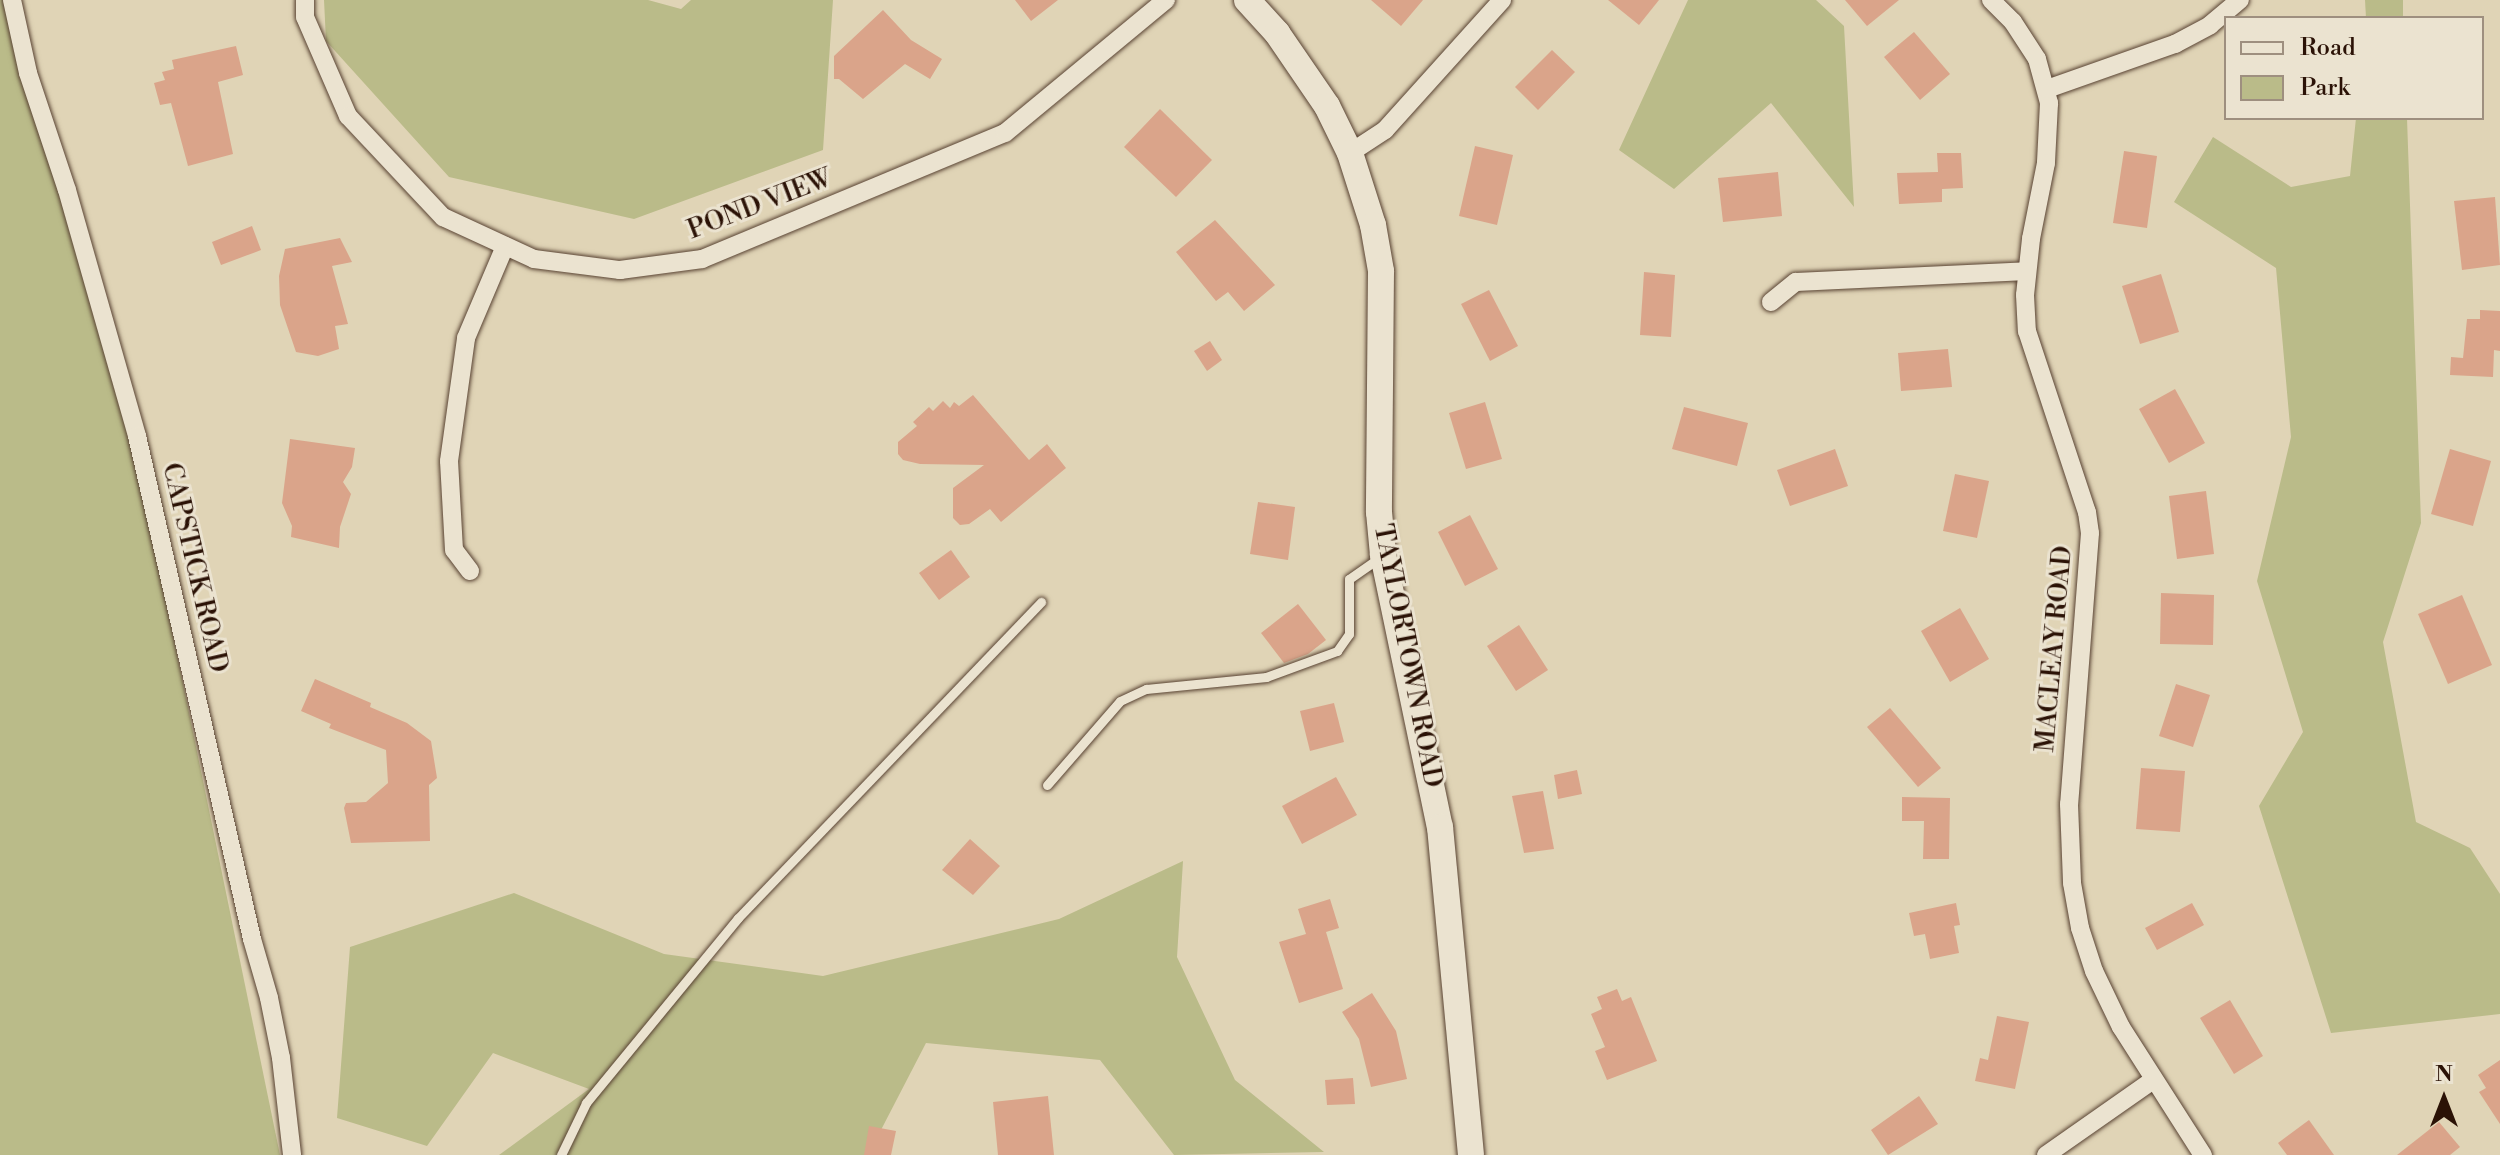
<!DOCTYPE html>
<style>
body{margin:0}
#map{position:relative;width:2500px;height:1155px;overflow:hidden;background:#e0d4b6;font-family:"Libre Bodoni",serif}
div>[style]{position:absolute}
.green>*{inset:0;background:#babb89}
.building>*{inset:0;background:#daa48a}
.roads{filter:drop-shadow(0 0 2px #584232) drop-shadow(0 0 2px #584232)}
.lane>*{height:9px;margin:-4.5px;padding:0 4.5px;transform-origin:4.5px;border-radius:4.5px;background:#ebe3d0}
.street>*{height:18px;margin:-9px;padding:0 9px;transform-origin:9px;border-radius:9px;background:#ebe3d0}
.secondary>*{height:26px;margin:-13px;padding:0 13px;transform-origin:13px;border-radius:13px;background:#ebe3d0}
span{translate:-50% -50%;white-space:nowrap;text-align:center;line-height:1.15;-webkit-text-stroke:6px #ebe3d0;paint-order:stroke}
.street-label{font-size:26px;color:#2b1206}
.legend{position:absolute;left:2224px;top:16px;width:260px;height:104px;box-sizing:border-box;background:#ebe3d0;border:2px solid #9e8f7f;margin:0;padding:10px 14px;list-style:none;font-size:24px;color:#2b1206}
.legend li{display:flex;align-items:center;gap:16px;height:40px}
.legend b{width:40px;border:2px solid #9e8f7f}
.north{position:absolute;left:2404px;top:1059px;width:80px;height:80px;-webkit-text-stroke:6px #ebe3d0;paint-order:stroke;rotate:0deg;font-size:22px;font-weight:700;line-height:32px;text-align:center;color:#2b1206}
.north::after{content:'';display:block;margin:auto;width:28px;height:36px;background:#2b1206;clip-path:polygon(50% 0,100% 100%,50% 72%,0 100%)}
</style>
<div id="map">
<div class="green">
<i style="clip-path:polygon(0 0,4px 0,123px 392px,280px 1155px,0 1155px)"></i>
<i style="clip-path:polygon(324px 0,648px 0,681px 9px,691px 0,833px 0,823px 150px,634px 219px,449px 177px,326px 41px)"></i>
<i style="clip-path:polygon(1688px 0,1816px 0,1844px 26px,1854px 207px,1771px 103px,1674px 189px,1619px 150px)"></i>
<i style="clip-path:polygon(2365px 0,2403px 0,2403px 18px,2366px 18px)"></i>
<i style="clip-path:polygon(2356px 118px,2407px 118px,2421px 523px,2383px 642px,2416px 822px,2470px 848px,2500px 894px,2500px 1014px,2331px 1033px,2259px 806px,2303px 732px,2257px 581px,2291px 437px,2276px 268px,2174px 202px,2213px 137px,2291px 187px,2350px 176px)"></i>
<i style="clip-path:polygon(1183px 861px,1177px 957px,1235px 1080px,1324px 1152px,1174px 1155px,1100px 1060px,926px 1043px,868px 1155px,499px 1155px,589px 1089px,493px 1053px,427px 1146px,337px 1118px,350px 947px,514px 893px,664px 954px,823px 976px,1059px 919px)"></i>
</div>
<div class="building">
<i style="clip-path:polygon(1015px 0,1058px 0,1031px 21px)"></i>
<i style="clip-path:polygon(1371px 0,1423px 0,1401px 26px)"></i>
<i style="clip-path:polygon(1608px 0,1659px 0,1639px 25px)"></i>
<i style="clip-path:polygon(1845px 0,1899px 0,1867px 26px)"></i>
<i style="clip-path:polygon(883px 10px,911px 40px,942px 59px,930px 79px,905px 64px,863px 99px,839px 79px,834px 79px,834px 56px)"></i>
<i style="clip-path:polygon(1914px 32px,1950px 74px,1920px 100px,1884px 57px)"></i>
<i style="clip-path:polygon(236px 46px,243px 75px,218px 82px,233px 154px,188px 166px,171px 103px,160px 105px,154px 83px,165px 80px,162px 72px,174px 69px,172px 60px)"></i>
<i style="clip-path:polygon(1552px 50px,1575px 72px,1538px 110px,1515px 87px)"></i>
<i style="clip-path:polygon(1160px 109px,1212px 160px,1176px 197px,1124px 147px)"></i>
<i style="clip-path:polygon(1475px 146px,1513px 155px,1497px 225px,1459px 216px)"></i>
<i style="clip-path:polygon(2124px 151px,2157px 156px,2147px 228px,2113px 223px)"></i>
<i style="clip-path:polygon(1937px 153px,1961px 153px,1963px 188px,1942px 189px,1942px 202px,1899px 204px,1897px 173px,1938px 172px)"></i>
<i style="clip-path:polygon(1778px 172px,1782px 216px,1723px 222px,1718px 178px)"></i>
<i style="clip-path:polygon(2495px 197px,2500px 265px,2462px 270px,2454px 201px)"></i>
<i style="clip-path:polygon(1215px 220px,1275px 285px,1244px 311px,1228px 292px,1216px 301px,1176px 252px)"></i>
<i style="clip-path:polygon(252px 226px,261px 250px,221px 265px,212px 242px)"></i>
<i style="clip-path:polygon(340px 238px,352px 262px,332px 266px,348px 324px,335px 326px,339px 349px,318px 356px,296px 352px,280px 305px,279px 276px,285px 249px)"></i>
<i style="clip-path:polygon(1644px 272px,1675px 275px,1671px 337px,1640px 335px)"></i>
<i style="clip-path:polygon(2161px 274px,2179px 332px,2140px 344px,2122px 286px)"></i>
<i style="clip-path:polygon(1489px 290px,1518px 346px,1490px 361px,1461px 304px)"></i>
<i style="clip-path:polygon(2480px 310px,2500px 311px,2500px 351px,2494px 350px,2493px 377px,2450px 375px,2451px 357px,2463px 358px,2467px 319px,2480px 319px)"></i>
<i style="clip-path:polygon(1210px 341px,1222px 360px,1207px 371px,1194px 351px)"></i>
<i style="clip-path:polygon(1948px 349px,1952px 387px,1901px 391px,1898px 353px)"></i>
<i style="clip-path:polygon(2175px 389px,2205px 443px,2169px 463px,2139px 409px)"></i>
<i style="clip-path:polygon(973px 395px,1029px 460px,1047px 444px,1066px 468px,1001px 522px,990px 509px,969px 524px,960px 525px,953px 518px,953px 488px,984px 465px,920px 464px,903px 460px,898px 454px,898px 442px,917px 426px,913px 422px,929px 407px,933px 411px,943px 401px,950px 408px,954px 402px,959px 406px)"></i>
<i style="clip-path:polygon(1485px 402px,1502px 459px,1466px 469px,1449px 413px)"></i>
<i style="clip-path:polygon(1684px 407px,1748px 423px,1737px 466px,1672px 449px)"></i>
<i style="clip-path:polygon(290px 439px,355px 448px,352px 467px,343px 482px,351px 494px,340px 527px,339px 548px,291px 537px,292px 526px,282px 503px)"></i>
<i style="clip-path:polygon(1835px 449px,1848px 486px,1790px 506px,1777px 470px)"></i>
<i style="clip-path:polygon(2450px 449px,2491px 461px,2473px 526px,2431px 514px)"></i>
<i style="clip-path:polygon(1955px 474px,1989px 481px,1977px 538px,1943px 531px)"></i>
<i style="clip-path:polygon(2206px 491px,2214px 554px,2177px 559px,2169px 496px)"></i>
<i style="clip-path:polygon(1258px 502px,1295px 507px,1288px 560px,1250px 554px)"></i>
<i style="clip-path:polygon(1470px 515px,1498px 569px,1465px 586px,1438px 532px)"></i>
<i style="clip-path:polygon(951px 550px,970px 577px,939px 600px,919px 573px)"></i>
<i style="clip-path:polygon(2161px 593px,2214px 595px,2213px 645px,2160px 644px)"></i>
<i style="clip-path:polygon(2462px 595px,2492px 665px,2448px 684px,2418px 614px)"></i>
<i style="clip-path:polygon(1298px 604px,1326px 640px,1308px 654px,1284px 663px,1261px 633px)"></i>
<i style="clip-path:polygon(1960px 608px,1989px 659px,1950px 682px,1921px 631px)"></i>
<i style="clip-path:polygon(1519px 625px,1548px 670px,1516px 691px,1487px 646px)"></i>
<i style="clip-path:polygon(315px 679px,371px 703px,370px 707px,407px 723px,431px 741px,437px 778px,429px 785px,430px 841px,351px 843px,344px 808px,346px 803px,366px 802px,388px 783px,386px 750px,329px 728px,331px 724px,301px 711px)"></i>
<i style="clip-path:polygon(2176px 684px,2210px 695px,2193px 747px,2159px 736px)"></i>
<i style="clip-path:polygon(1334px 703px,1344px 742px,1310px 751px,1300px 711px)"></i>
<i style="clip-path:polygon(1890px 708px,1941px 768px,1918px 787px,1867px 727px)"></i>
<i style="clip-path:polygon(2141px 768px,2185px 771px,2180px 832px,2136px 829px)"></i>
<i style="clip-path:polygon(1577px 770px,1582px 794px,1558px 799px,1554px 775px)"></i>
<i style="clip-path:polygon(1336px 777px,1357px 815px,1302px 844px,1282px 806px)"></i>
<i style="clip-path:polygon(1543px 791px,1554px 849px,1524px 853px,1512px 796px)"></i>
<i style="clip-path:polygon(1902px 797px,1950px 798px,1949px 859px,1923px 859px,1924px 821px,1902px 821px)"></i>
<i style="clip-path:polygon(970px 839px,1000px 866px,973px 895px,942px 870px)"></i>
<i style="clip-path:polygon(1330px 899px,1339px 928px,1326px 932px,1343px 989px,1299px 1003px,1279px 942px,1306px 934px,1298px 909px)"></i>
<i style="clip-path:polygon(1956px 903px,1960px 925px,1954px 926px,1959px 953px,1930px 959px,1925px 934px,1914px 936px,1909px 913px)"></i>
<i style="clip-path:polygon(2192px 903px,2204px 925px,2157px 950px,2145px 928px)"></i>
<i style="clip-path:polygon(1617px 989px,1622px 1001px,1631px 997px,1657px 1061px,1607px 1080px,1595px 1051px,1605px 1047px,1591px 1014px,1602px 1009px,1597px 997px)"></i>
<i style="clip-path:polygon(1372px 993px,1396px 1031px,1407px 1079px,1371px 1087px,1359px 1039px,1342px 1012px)"></i>
<i style="clip-path:polygon(2230px 1000px,2263px 1056px,2234px 1074px,2200px 1018px)"></i>
<i style="clip-path:polygon(1997px 1016px,2029px 1022px,2015px 1089px,1975px 1081px,1980px 1058px,1988px 1060px)"></i>
<i style="clip-path:polygon(2500px 1060px,2500px 1124px,2479px 1092px,2486px 1088px,2478px 1075px)"></i>
<i style="clip-path:polygon(1353px 1078px,1355px 1104px,1327px 1105px,1325px 1080px)"></i>
<i style="clip-path:polygon(1048px 1096px,1054px 1155px,998px 1155px,993px 1102px)"></i>
<i style="clip-path:polygon(1919px 1096px,1938px 1124px,1888px 1155px,1871px 1130px)"></i>
<i style="clip-path:polygon(2309px 1120px,2334px 1155px,2287px 1155px,2278px 1143px)"></i>
<i style="clip-path:polygon(2439px 1122px,2460px 1147px,2450px 1155px,2397px 1155px)"></i>
<i style="clip-path:polygon(869px 1126px,896px 1131px,891px 1155px,864px 1155px)"></i>
</div>
<div class="roads">
<div class="lane">
<i style="left:1047px;top:785px;width:111px;rotate:-49deg"></i>
<i style="left:1120px;top:701px;width:29px;rotate:-25deg"></i>
<i style="left:1146px;top:689px;width:121px;rotate:-5.7deg"></i>
<i style="left:1266px;top:677px;width:76px;rotate:-20.1deg"></i>
<i style="left:1337px;top:651px;width:21px;rotate:-55deg"></i>
<i style="left:1349px;top:634px;width:55px;rotate:-90deg"></i>
<i style="left:1349px;top:579px;width:38px;rotate:-35deg"></i>
<i style="left:561px;top:1155px;width:58px;rotate:-64.3deg"></i>
<i style="left:586px;top:1103px;width:239px;rotate:-50.6deg"></i>
<i style="left:738px;top:918px;width:438px;rotate:-46.2deg"></i>
</div>
<div class="street">
<i style="left:12px;top:0;width:75px;rotate:77.6deg"></i>
<i style="left:28px;top:73px;width:123px;rotate:71.6deg"></i>
<i style="left:67px;top:190px;width:256px;rotate:74.1deg"></i>
<i style="left:137px;top:436px;width:516px;rotate:77.12deg"></i>
<i style="left:252px;top:939px;width:61px;rotate:73.9deg"></i>
<i style="left:269px;top:998px;width:61px;rotate:78.7deg"></i>
<i style="left:281px;top:1058px;width:98px;rotate:83.5deg"></i>
<i style="left:305px;top:0;width:17px;rotate:90deg"></i>
<i style="left:305px;top:17px;width:108px;rotate:66.5deg"></i>
<i style="left:348px;top:116px;width:139px;rotate:46.8deg"></i>
<i style="left:443px;top:217px;width:100px;rotate:24.8deg"></i>
<i style="left:534px;top:259px;width:87px;rotate:7.3deg"></i>
<i style="left:620px;top:270px;width:83px;rotate:-7.6deg"></i>
<i style="left:702px;top:259px;width:328px;rotate:-22.6deg"></i>
<i style="left:1005px;top:133px;width:209px;rotate:-39.6deg"></i>
<i style="left:1991px;top:0;width:31px;rotate:45deg"></i>
<i style="left:2013px;top:22px;width:44px;rotate:57deg"></i>
<i style="left:2037px;top:59px;width:46px;rotate:74.7deg"></i>
<i style="left:2049px;top:103px;width:60px;rotate:92.9deg"></i>
<i style="left:2046px;top:163px;width:77px;rotate:101.2deg"></i>
<i style="left:2031px;top:239px;width:56px;rotate:96.1deg"></i>
<i style="left:2025px;top:295px;width:36px;rotate:87deg"></i>
<i style="left:2027px;top:331px;width:191px;rotate:71.7deg"></i>
<i style="left:2087px;top:512px;width:21px;rotate:82deg"></i>
<i style="left:2090px;top:533px;width:272px;rotate:94.4deg"></i>
<i style="left:2069px;top:804px;width:79px;rotate:87.8deg"></i>
<i style="left:2072px;top:883px;width:46px;rotate:79.9deg"></i>
<i style="left:2080px;top:928px;width:45px;rotate:72deg"></i>
<i style="left:2094px;top:971px;width:62px;rotate:64.3deg"></i>
<i style="left:2121px;top:1027px;width:152px;rotate:57.4deg"></i>
<i style="left:2047px;top:89px;width:136px;rotate:-19.4deg"></i>
<i style="left:2175px;top:44px;width:40px;rotate:-28deg"></i>
<i style="left:2210px;top:25px;width:39px;rotate:-40deg"></i>
<i style="left:1350px;top:153px;width:42px;rotate:-33.3deg"></i>
<i style="left:1385px;top:130px;width:175px;rotate:-48deg"></i>
<i style="left:1771px;top:302px;width:32px;rotate:-39deg"></i>
<i style="left:1796px;top:282px;width:231px;rotate:-2.7deg"></i>
<i style="left:470px;top:571px;width:26px;rotate:-127deg"></i>
<i style="left:454px;top:550px;width:89px;rotate:-93.2deg"></i>
<i style="left:449px;top:461px;width:124px;rotate:-82.1deg"></i>
<i style="left:466px;top:338px;width:100px;rotate:-67deg"></i>
<i style="left:2046px;top:1155px;width:131px;rotate:-35deg"></i>
</div>
<div class="secondary">
<i style="left:1247px;top:0;width:45px;rotate:47.7deg"></i>
<i style="left:1277px;top:33px;width:88px;rotate:55.6deg"></i>
<i style="left:1327px;top:106px;width:52px;rotate:63.9deg"></i>
<i style="left:1350px;top:153px;width:76px;rotate:72.3deg"></i>
<i style="left:1373px;top:225px;width:47px;rotate:80.1deg"></i>
<i style="left:1381px;top:271px;width:241px;rotate:90.5deg"></i>
<i style="left:1379px;top:512px;width:43px;rotate:84.7deg"></i>
<i style="left:1383px;top:555px;width:278px;rotate:78.2deg"></i>
<i style="left:1440px;top:827px;width:329px;rotate:84.6deg"></i>
</div>
</div>
<div class="street-label">
<span style="left:760px;top:205px;rotate:-21deg">POND VIEW</span>
<span style="left:194px;top:568px;rotate:77deg">CAPSTICK ROAD</span>
<span style="left:2055px;top:649px;rotate:-85deg">MACLEAY ROAD</span>
<span style="left:1407px;top:656px;rotate:79deg">TAYLORTOWN ROAD</span>
</div>
<ul class="legend">
<li><b style="height:10px;background:#ebe3d0"></b>Road</li>
<li><b style="height:22px;background:#babb89"></b>Park</li>
</ul>
<div class="north">N</div>
</div>
